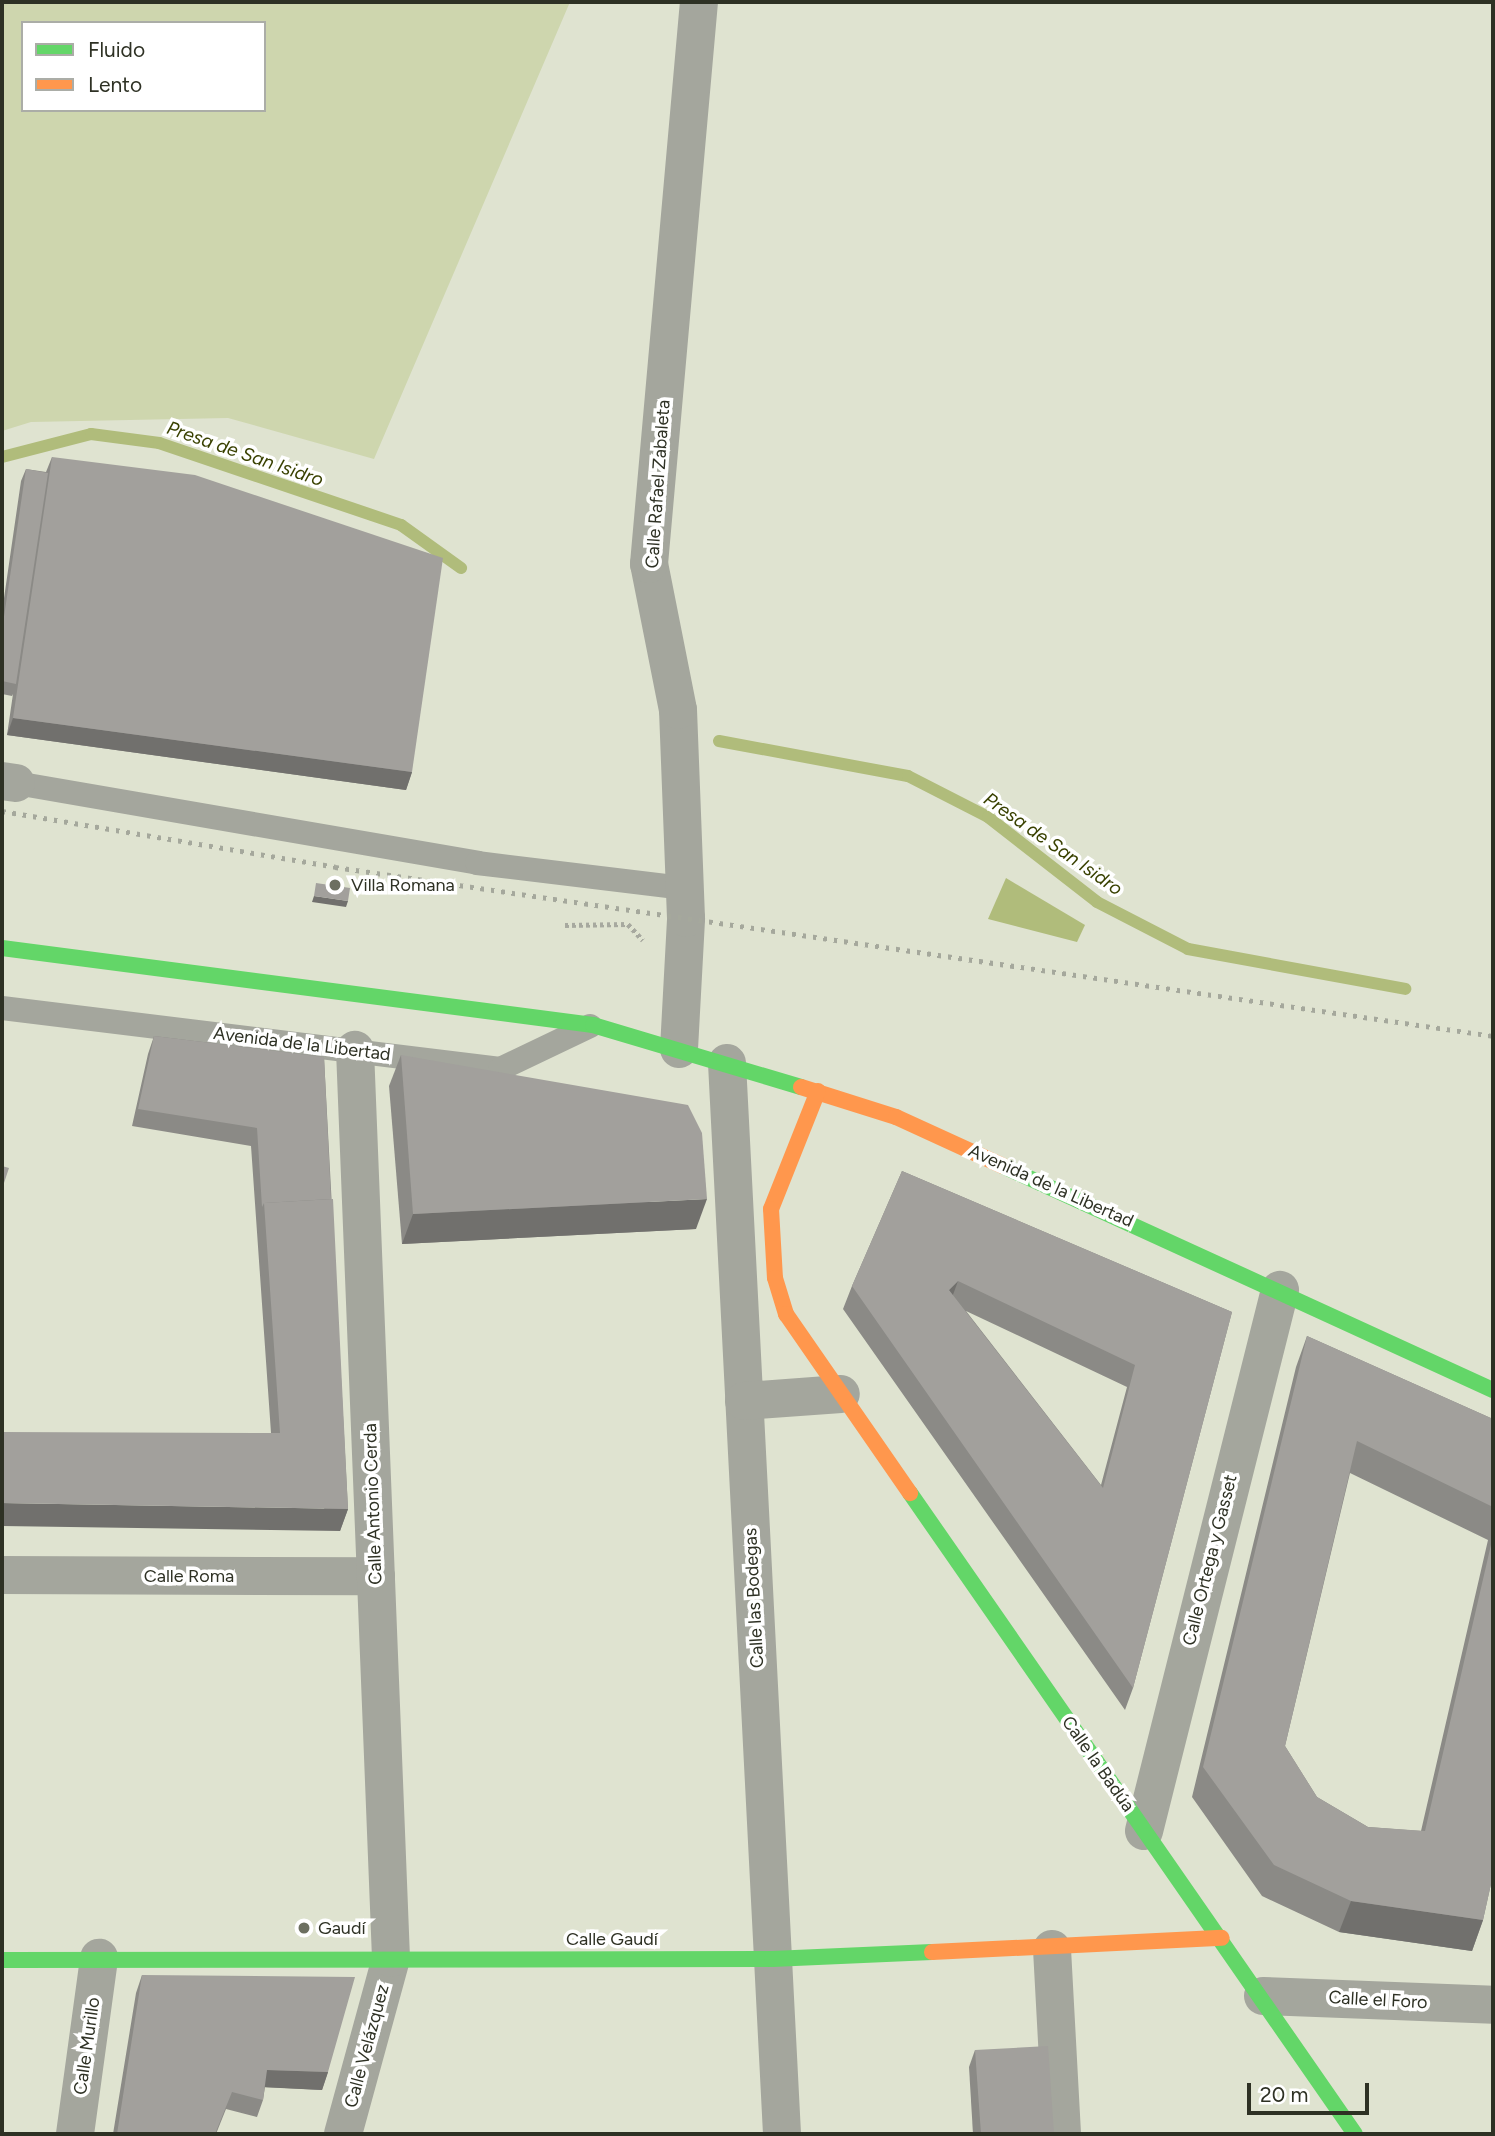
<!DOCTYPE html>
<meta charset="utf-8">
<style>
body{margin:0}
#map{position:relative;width:1495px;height:2136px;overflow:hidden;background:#dfe3d0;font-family:Figtree,sans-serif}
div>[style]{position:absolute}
.green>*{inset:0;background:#ced6ae}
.water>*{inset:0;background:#b0bc7b}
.stream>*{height:12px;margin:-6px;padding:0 6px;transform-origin:6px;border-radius:6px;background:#b0bc7b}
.path>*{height:4.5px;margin-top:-2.25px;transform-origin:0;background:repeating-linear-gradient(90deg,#a7a99f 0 3.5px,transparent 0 7px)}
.lane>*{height:24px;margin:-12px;padding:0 12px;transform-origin:12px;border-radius:12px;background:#a4a69d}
.street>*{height:38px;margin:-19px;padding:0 19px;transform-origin:19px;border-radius:19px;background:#a4a69d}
.fast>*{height:16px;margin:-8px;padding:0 8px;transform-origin:8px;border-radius:8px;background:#63d668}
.slow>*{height:16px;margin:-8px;padding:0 8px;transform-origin:8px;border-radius:8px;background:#ff974d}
.rail>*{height:5px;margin-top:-2.5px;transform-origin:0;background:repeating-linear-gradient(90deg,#a5a89c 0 3.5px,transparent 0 10.5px)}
.wall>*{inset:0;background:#8b8a86}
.shaded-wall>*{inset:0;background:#71706d}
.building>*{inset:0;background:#a2a09c}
.dots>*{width:19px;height:19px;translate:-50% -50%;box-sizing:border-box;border:4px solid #fff;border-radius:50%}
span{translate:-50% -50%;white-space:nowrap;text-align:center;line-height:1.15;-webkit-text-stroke:7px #fff;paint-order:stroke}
.street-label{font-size:18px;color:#2e3124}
.poi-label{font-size:18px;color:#2e3124}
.left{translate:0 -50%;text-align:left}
.water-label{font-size:19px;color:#394100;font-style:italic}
.frame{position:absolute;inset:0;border:4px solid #2e3124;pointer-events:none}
.legend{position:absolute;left:21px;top:21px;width:245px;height:91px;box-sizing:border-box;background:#fff;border:2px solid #abada7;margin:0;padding:9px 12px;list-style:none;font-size:21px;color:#2e3124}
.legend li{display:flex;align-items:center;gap:14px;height:35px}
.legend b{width:35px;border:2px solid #abada7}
.scale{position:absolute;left:1247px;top:2083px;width:122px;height:32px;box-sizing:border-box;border:4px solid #2e3124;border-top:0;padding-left:9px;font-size:21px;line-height:24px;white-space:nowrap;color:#2e3124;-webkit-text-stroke:5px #fff;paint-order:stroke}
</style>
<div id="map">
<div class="green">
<i style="clip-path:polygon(evenodd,2px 2px,570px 2px,374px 459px,228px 418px,31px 422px,2px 431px,2px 2px,23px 23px,264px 23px,264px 110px,23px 110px,23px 23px)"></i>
</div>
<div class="water">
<i style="clip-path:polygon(1006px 878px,1085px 925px,1077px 942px,988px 919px)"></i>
</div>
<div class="stream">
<i style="left:2px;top:457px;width:92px;rotate:-14.5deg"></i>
<i style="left:91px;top:434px;width:69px;rotate:7.5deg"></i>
<i style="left:159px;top:443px;width:256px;rotate:18.7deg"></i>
<i style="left:401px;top:525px;width:74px;rotate:35.6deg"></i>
<i style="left:719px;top:741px;width:192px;rotate:10.5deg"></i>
<i style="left:908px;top:776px;width:90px;rotate:27.1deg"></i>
<i style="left:988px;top:817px;width:138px;rotate:37.9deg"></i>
<i style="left:1097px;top:902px;width:102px;rotate:27.3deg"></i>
<i style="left:1188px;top:949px;width:221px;rotate:10.4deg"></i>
</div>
<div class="path">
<i style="left:565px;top:925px;width:63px;rotate:-0.9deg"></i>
<i style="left:628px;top:924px;width:22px;rotate:47deg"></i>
</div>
<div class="lane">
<i style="left:16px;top:783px;width:468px;rotate:9.8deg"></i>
<i style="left:477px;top:863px;width:209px;rotate:6.9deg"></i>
<i style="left:2px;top:1008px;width:502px;rotate:6.98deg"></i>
<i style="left:500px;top:1069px;width:100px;rotate:-25.5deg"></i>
</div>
<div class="street">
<i style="left:2px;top:781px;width:14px;rotate:8deg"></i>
<i style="left:679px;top:1049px;width:131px;rotate:-86.9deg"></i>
<i style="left:686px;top:918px;width:208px;rotate:-92.2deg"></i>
<i style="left:678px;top:710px;width:149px;rotate:-101.2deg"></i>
<i style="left:649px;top:564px;width:564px;rotate:-84.92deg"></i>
<i style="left:727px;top:1063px;width:1072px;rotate:87.06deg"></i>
<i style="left:744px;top:1401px;width:97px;rotate:-4.1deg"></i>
<i style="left:2px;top:1575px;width:374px;rotate:0.2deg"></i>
<i style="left:1144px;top:1831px;width:558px;rotate:-75.89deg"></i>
<i style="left:1052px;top:1949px;width:185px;rotate:86.9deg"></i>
<i style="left:1263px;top:1996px;width:230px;rotate:2.2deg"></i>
<i style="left:75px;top:2134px;width:178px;rotate:-82.2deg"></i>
<i style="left:343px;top:2134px;width:182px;rotate:-74.7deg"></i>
<i style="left:391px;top:1958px;width:909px;rotate:-92.27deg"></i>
</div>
<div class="fast">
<i style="left:2px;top:948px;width:596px;rotate:7.42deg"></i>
<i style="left:593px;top:1025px;width:217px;rotate:16.6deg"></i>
<i style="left:1003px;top:1166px;width:539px;rotate:24.57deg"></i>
<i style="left:910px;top:1493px;width:780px;rotate:55.23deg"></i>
<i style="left:2px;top:1960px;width:770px;rotate:-0.07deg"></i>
<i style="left:772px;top:1959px;width:160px;rotate:-2.5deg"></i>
</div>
<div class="slow">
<i style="left:801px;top:1087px;width:100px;rotate:17.5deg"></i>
<i style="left:896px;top:1117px;width:118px;rotate:24.6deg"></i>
<i style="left:818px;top:1091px;width:127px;rotate:111.7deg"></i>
<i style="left:771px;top:1209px;width:69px;rotate:86.7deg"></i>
<i style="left:775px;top:1278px;width:38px;rotate:73deg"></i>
<i style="left:786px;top:1314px;width:218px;rotate:55.3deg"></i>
<i style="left:932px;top:1952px;width:290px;rotate:-2.8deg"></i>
</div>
<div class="rail">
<i style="left:2px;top:811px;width:338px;rotate:9.5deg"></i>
<i style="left:335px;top:867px;width:1170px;rotate:8.3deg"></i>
</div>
<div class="wall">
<i style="clip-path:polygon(52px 457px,412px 772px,406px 790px,7px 735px,13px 694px,12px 696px,2px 694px,2px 612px,21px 481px,26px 469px,46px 472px)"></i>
<i style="clip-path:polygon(154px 1036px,324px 1057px,348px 1509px,340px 1531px,271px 1433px,251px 1146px,132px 1126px,148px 1054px)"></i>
<i style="clip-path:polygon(401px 1055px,696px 1229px,402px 1244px,389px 1086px)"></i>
<i style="clip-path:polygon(evenodd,902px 1171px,1232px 1312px,1133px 1688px,1125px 1710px,843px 1309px,852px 1286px,902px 1171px,966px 1311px,1127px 1387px,1101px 1485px,966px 1311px)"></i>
<i style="clip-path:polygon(evenodd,1307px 1336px,1493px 1419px,1493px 1875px,1483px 1920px,1472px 1951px,1339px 1932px,1262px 1896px,1192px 1797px,1296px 1367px,1307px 1336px,1350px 1473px,1488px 1540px,1421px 1831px,1368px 1827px,1317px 1797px,1285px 1746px,1350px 1473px)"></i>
<i style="clip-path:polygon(142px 1975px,328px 2072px,322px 2090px,265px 2087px,263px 2100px,257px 2117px,226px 2109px,216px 2134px,113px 2134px,136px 1993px)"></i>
<i style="clip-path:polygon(975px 2050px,1054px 2134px,973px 2134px,969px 2067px)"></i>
</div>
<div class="shaded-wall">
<i style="clip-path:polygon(13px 718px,412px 772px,406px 790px,7px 735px)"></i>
<i style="clip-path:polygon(314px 896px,348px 901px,346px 907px,312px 902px)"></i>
<i style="clip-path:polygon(707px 1199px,696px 1229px,402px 1244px,413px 1214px)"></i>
<i style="clip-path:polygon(958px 1281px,950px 1303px,949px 1290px)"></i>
<i style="clip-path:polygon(2px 1503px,348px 1509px,340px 1531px,2px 1526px)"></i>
<i style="clip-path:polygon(1351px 1901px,1483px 1920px,1472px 1951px,1339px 1932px)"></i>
<i style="clip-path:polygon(267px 2070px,328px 2072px,322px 2090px,260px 2087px)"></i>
</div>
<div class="building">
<i style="clip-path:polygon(52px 457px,195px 475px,443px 558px,412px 772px,13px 718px)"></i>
<i style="clip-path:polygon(26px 469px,48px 473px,16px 684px,2px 681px,2px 630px)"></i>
<i style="clip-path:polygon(316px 883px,350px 888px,348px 901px,314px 896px)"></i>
<i style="clip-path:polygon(154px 1036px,324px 1057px,331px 1199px,264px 1203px,262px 1207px,257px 1128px,138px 1109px)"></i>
<i style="clip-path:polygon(401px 1055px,688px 1105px,702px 1133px,707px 1199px,413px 1214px)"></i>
<i style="clip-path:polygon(2px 1166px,9px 1168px,2px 1189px)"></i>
<i style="clip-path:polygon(evenodd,902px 1171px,1232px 1312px,1133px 1688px,852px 1286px,902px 1171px,958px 1281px,1135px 1365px,1103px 1488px,949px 1290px,958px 1281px)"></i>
<i style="clip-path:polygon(333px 1199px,348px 1509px,2px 1503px,2px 1432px,280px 1433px,264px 1203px)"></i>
<i style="clip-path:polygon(1307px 1336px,1493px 1419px,1493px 1507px,1357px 1441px,1285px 1746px,1317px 1797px,1368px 1827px,1425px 1831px,1493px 1536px,1493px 1875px,1483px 1920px,1351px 1901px,1274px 1865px,1203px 1767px)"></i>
<i style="clip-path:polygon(142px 1975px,355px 1977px,328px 2072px,267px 2070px,263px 2100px,232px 2092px,215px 2134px,117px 2134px)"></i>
<i style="clip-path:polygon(1048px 2046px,1054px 2134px,981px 2134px,975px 2050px)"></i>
</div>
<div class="dots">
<i style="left:335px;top:885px;background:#6c6f60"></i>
<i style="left:304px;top:1928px;background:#6c6f60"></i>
</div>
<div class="street-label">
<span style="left:658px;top:484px;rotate:-86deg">Calle Rafael Zabaleta</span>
<span style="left:302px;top:1044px;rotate:7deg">Avenida de la Libertad</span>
<span style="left:1051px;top:1186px;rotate:24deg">Avenida de la Libertad</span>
<span style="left:373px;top:1504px;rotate:-92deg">Calle Antonio Cerda</span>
<span style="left:1210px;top:1560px;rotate:-76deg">Calle Ortega y Gasset</span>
<span style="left:189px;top:1576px">Calle Roma</span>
<span style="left:754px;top:1598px;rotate:-93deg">Calle las Bodegas</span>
<span style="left:1098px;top:1764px;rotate:55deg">Calle la Badúa</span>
<span style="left:612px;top:1939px">Calle Gaudí</span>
<span style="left:1378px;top:2000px;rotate:3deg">Calle el Foro</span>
<span style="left:87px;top:2046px;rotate:-82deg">Calle Murillo</span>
<span style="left:367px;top:2046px;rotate:-75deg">Calle Velázquez</span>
</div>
<div class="poi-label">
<span class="left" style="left:351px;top:885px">Villa Romana</span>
<span class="left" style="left:318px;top:1928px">Gaudí</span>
</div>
<div class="water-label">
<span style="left:245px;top:454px;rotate:19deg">Presa de San Isidro</span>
<span style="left:1053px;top:844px;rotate:35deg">Presa de San Isidro</span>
</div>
<div class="frame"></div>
<ul class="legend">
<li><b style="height:9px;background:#63d668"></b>Fluido</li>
<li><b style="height:9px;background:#ff974d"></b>Lento</li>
</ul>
<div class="scale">20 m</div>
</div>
